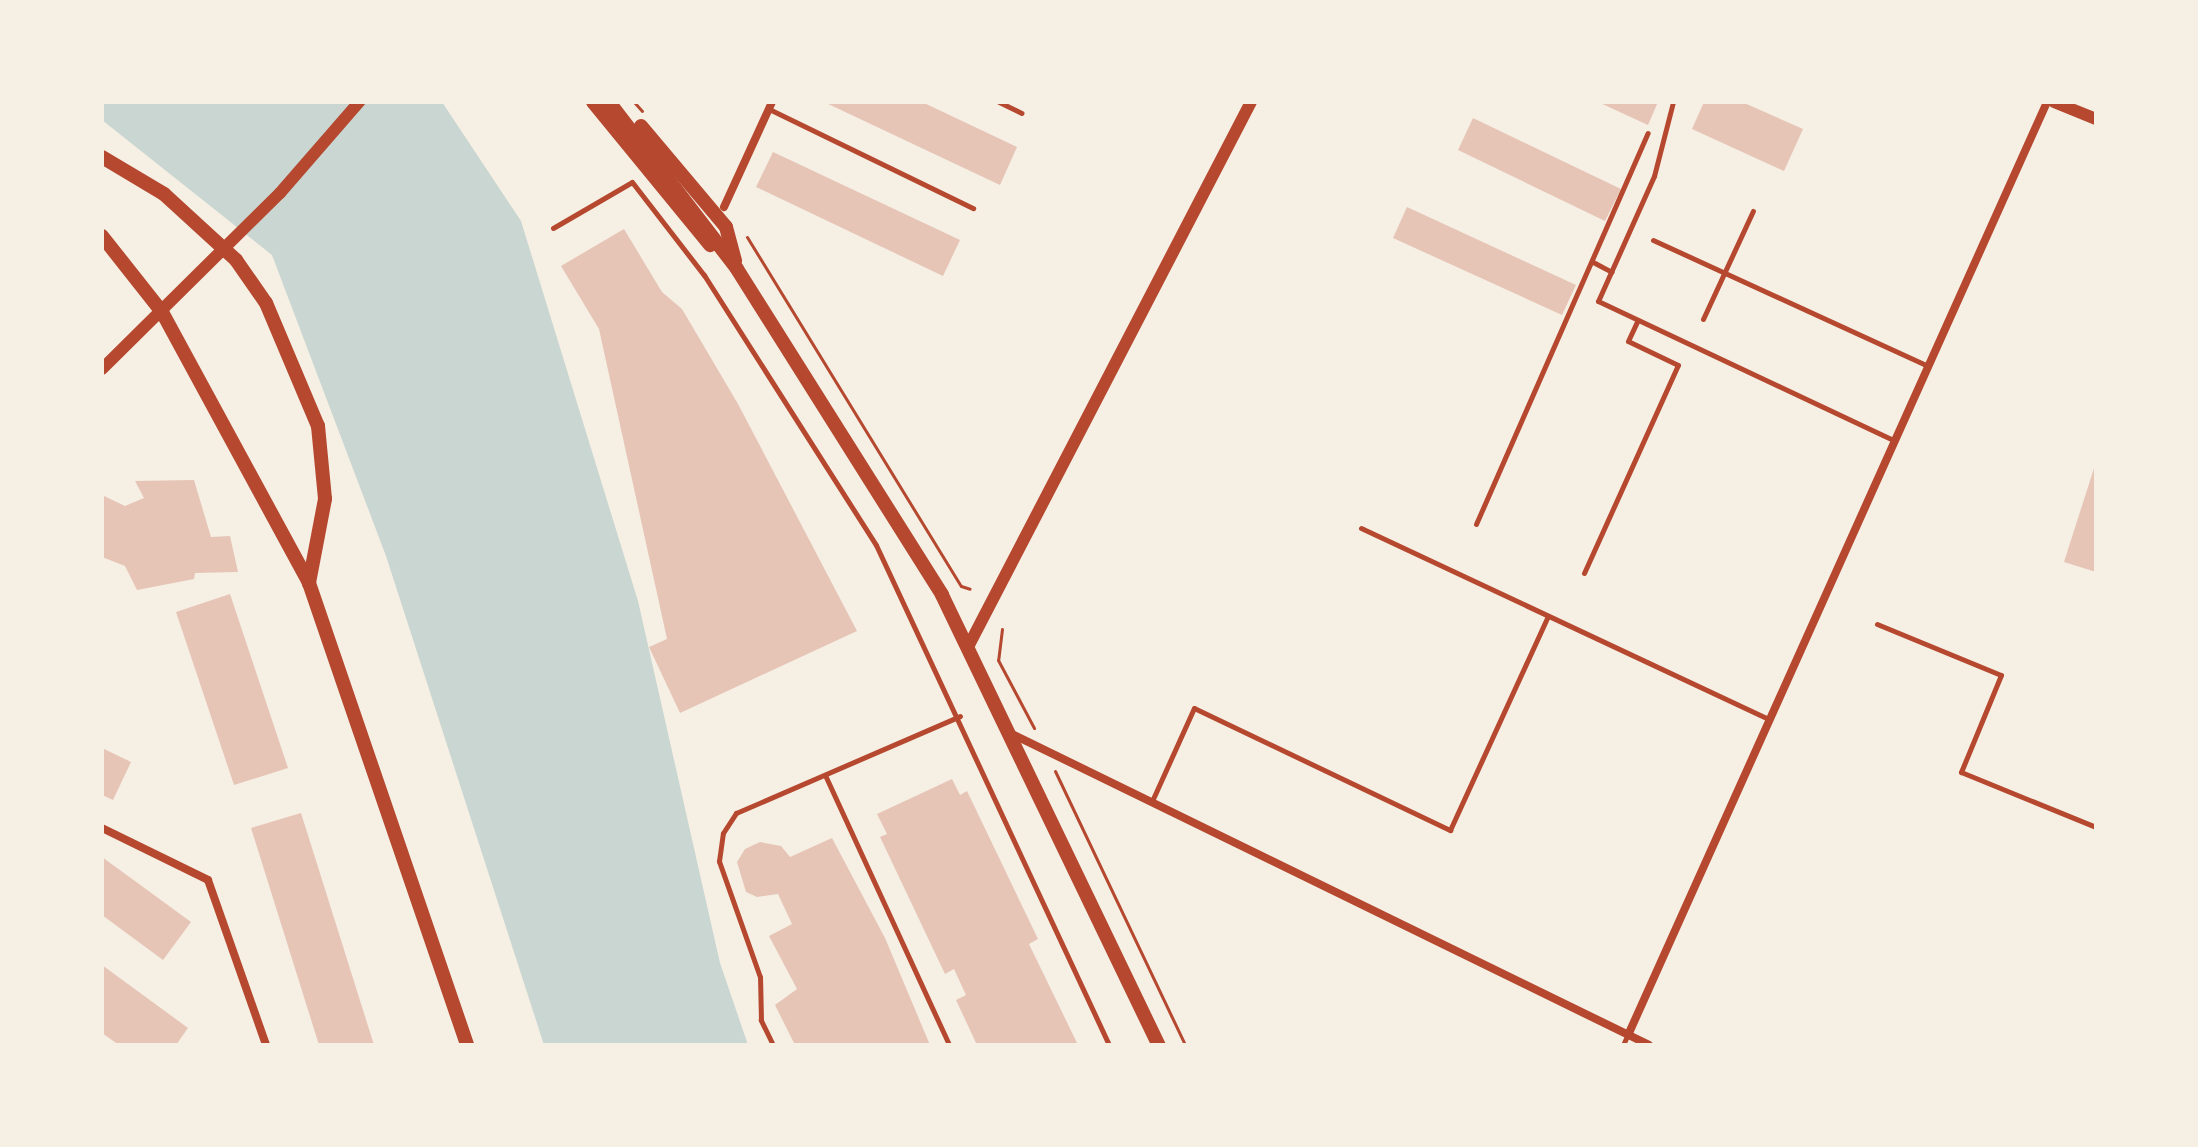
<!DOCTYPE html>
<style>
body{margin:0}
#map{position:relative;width:2198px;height:1147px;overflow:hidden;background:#f6efe4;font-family:"Times New Roman",serif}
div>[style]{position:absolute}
.water>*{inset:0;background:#c9d6d2}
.building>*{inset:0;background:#e6c5b7}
.path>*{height:3px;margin:-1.5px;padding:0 1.5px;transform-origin:1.5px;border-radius:1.5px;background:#b5482f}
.service>*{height:5px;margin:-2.5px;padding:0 2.5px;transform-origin:2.5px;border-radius:2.5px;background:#b5482f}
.minor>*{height:8px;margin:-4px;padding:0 4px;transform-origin:4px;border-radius:4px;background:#b5482f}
.tertiary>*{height:12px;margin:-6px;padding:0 6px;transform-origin:6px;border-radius:6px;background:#b5482f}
.secondary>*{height:14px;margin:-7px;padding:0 7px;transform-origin:7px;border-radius:7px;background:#b5482f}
span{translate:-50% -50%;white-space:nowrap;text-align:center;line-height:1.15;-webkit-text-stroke:6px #f6efe4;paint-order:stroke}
.frame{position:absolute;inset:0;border:104px solid #f6efe4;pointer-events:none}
</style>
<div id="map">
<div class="water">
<i style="clip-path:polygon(102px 102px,442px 102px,521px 221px,638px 601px,720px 963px,748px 1045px,544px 1045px,386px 556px,272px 255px,102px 120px)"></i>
</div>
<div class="building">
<i style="clip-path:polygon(824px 102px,922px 102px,1017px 147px,1000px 185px)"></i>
<i style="clip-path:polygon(1598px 102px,1658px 102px,1648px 125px)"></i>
<i style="clip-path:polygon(1704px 102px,1742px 102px,1803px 129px,1784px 171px,1692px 129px)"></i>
<i style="clip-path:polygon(1473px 118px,1621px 189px,1605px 221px,1458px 150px)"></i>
<i style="clip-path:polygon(773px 152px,960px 240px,943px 276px,756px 187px)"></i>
<i style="clip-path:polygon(1407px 207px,1576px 285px,1562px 315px,1393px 238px)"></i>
<i style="clip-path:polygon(624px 229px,662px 292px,682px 309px,738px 404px,857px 631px,680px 713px,649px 647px,667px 639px,599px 329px,561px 266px)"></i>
<i style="clip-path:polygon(2095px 465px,2096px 466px,2096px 572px,2064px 562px)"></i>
<i style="clip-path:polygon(194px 480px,211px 537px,230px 536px,238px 572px,195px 573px,194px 579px,137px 590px,125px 566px,102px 557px,102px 495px,125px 506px,144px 498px,135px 481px)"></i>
<i style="clip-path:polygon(230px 594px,288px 768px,234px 785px,176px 612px)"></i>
<i style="clip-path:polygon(102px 748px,131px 762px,113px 800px,102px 795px)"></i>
<i style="clip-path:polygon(952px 779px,960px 795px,967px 791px,1038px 939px,1029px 944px,1078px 1045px,977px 1045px,956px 1000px,966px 995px,954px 969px,945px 974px,880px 837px,887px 834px,877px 814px)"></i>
<i style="clip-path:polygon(301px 813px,374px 1045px,319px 1045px,251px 828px)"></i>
<i style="clip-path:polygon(832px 838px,885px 938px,930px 1045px,795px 1045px,775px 1005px,797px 989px,769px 936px,792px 924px,778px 894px,757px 897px,746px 892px,737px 862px,745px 849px,760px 842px,781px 846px,790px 857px)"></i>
<i style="clip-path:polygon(102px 857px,191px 922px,163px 960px,102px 915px)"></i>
<i style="clip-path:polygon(102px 965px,188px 1028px,176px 1045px,119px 1045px,102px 1033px)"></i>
</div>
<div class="path">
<i style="left:634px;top:102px;width:12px;rotate:48deg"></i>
<i style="left:747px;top:237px;width:409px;rotate:58.5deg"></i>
<i style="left:961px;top:586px;width:9px;rotate:18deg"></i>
<i style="left:1002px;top:629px;width:31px;rotate:97deg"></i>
<i style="left:998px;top:660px;width:77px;rotate:62.1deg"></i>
<i style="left:1055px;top:771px;width:303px;rotate:64.6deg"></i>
</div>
<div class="service">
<i style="left:999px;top:102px;width:25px;rotate:26deg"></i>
<i style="left:1673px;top:102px;width:76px;rotate:104.4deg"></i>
<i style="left:1654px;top:176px;width:137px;rotate:114.1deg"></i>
<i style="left:1598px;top:301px;width:328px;rotate:25.2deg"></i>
<i style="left:769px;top:109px;width:227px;rotate:25.9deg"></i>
<i style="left:553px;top:228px;width:91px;rotate:-30.2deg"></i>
<i style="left:632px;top:182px;width:118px;rotate:52.3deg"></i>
<i style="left:704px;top:275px;width:320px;rotate:57.5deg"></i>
<i style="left:876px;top:545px;width:552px;rotate:65.01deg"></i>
<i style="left:1653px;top:240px;width:302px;rotate:24.6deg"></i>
<i style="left:1593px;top:262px;width:21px;rotate:28deg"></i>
<i style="left:1703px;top:319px;width:119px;rotate:-65.2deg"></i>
<i style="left:1476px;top:524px;width:427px;rotate:-66.3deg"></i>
<i style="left:1361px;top:528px;width:450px;rotate:25.1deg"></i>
<i style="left:1584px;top:573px;width:228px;rotate:-65.7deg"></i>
<i style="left:1678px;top:365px;width:55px;rotate:-154.4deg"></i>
<i style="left:1628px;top:341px;width:23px;rotate:-65deg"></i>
<i style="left:1877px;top:624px;width:134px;rotate:22.4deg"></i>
<i style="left:2001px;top:675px;width:105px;rotate:112.4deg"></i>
<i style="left:1961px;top:772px;width:146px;rotate:22.2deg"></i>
<i style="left:825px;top:775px;width:297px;rotate:65.3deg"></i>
<i style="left:1152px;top:801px;width:102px;rotate:-65.7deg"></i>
<i style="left:1194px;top:708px;width:284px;rotate:25.5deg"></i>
<i style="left:1450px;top:830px;width:235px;rotate:-65.4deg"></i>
<i style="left:773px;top:1045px;width:28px;rotate:-116deg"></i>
<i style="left:761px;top:1020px;width:43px;rotate:-91.3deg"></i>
<i style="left:760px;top:977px;width:123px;rotate:-109.5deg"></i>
<i style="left:719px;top:861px;width:28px;rotate:-82deg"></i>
<i style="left:723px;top:833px;width:24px;rotate:-57deg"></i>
<i style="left:736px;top:813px;width:244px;rotate:-23.4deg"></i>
<i style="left:1623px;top:1045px;width:12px;rotate:-66deg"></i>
</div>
<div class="minor">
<i style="left:724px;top:207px;width:115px;rotate:-65.4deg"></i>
<i style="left:1010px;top:733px;width:711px;rotate:26.02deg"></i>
<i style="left:102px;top:828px;width:118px;rotate:26.1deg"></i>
<i style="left:208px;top:880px;width:175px;rotate:70.6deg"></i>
<i style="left:1629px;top:1033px;width:1021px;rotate:-65.82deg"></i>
</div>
<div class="tertiary">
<i style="left:2054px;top:102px;width:45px;rotate:22deg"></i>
<i style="left:102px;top:369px;width:250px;rotate:-44.7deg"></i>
<i style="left:280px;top:193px;width:121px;rotate:-49deg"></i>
<i style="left:968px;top:647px;width:614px;rotate:-62.56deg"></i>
</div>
<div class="secondary">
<i style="left:593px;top:102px;width:185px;rotate:50.7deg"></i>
<i style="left:609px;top:102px;width:210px;rotate:52.5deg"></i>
<i style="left:737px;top:269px;width:385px;rotate:57.8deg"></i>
<i style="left:942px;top:595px;width:500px;rotate:64.3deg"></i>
<i style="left:641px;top:126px;width:132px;rotate:49.9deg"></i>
<i style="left:726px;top:227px;width:35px;rotate:75deg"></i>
<i style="left:102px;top:157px;width:72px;rotate:30.8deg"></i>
<i style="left:164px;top:194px;width:98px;rotate:42.5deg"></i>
<i style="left:236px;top:260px;width:52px;rotate:55.1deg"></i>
<i style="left:266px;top:303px;width:134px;rotate:67.1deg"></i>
<i style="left:318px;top:426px;width:73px;rotate:84.5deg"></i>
<i style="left:325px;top:499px;width:86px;rotate:100.8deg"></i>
<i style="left:102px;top:236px;width:97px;rotate:51.7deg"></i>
<i style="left:162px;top:312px;width:308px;rotate:61.5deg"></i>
<i style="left:309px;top:583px;width:488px;rotate:71.1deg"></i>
</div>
<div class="frame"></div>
</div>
